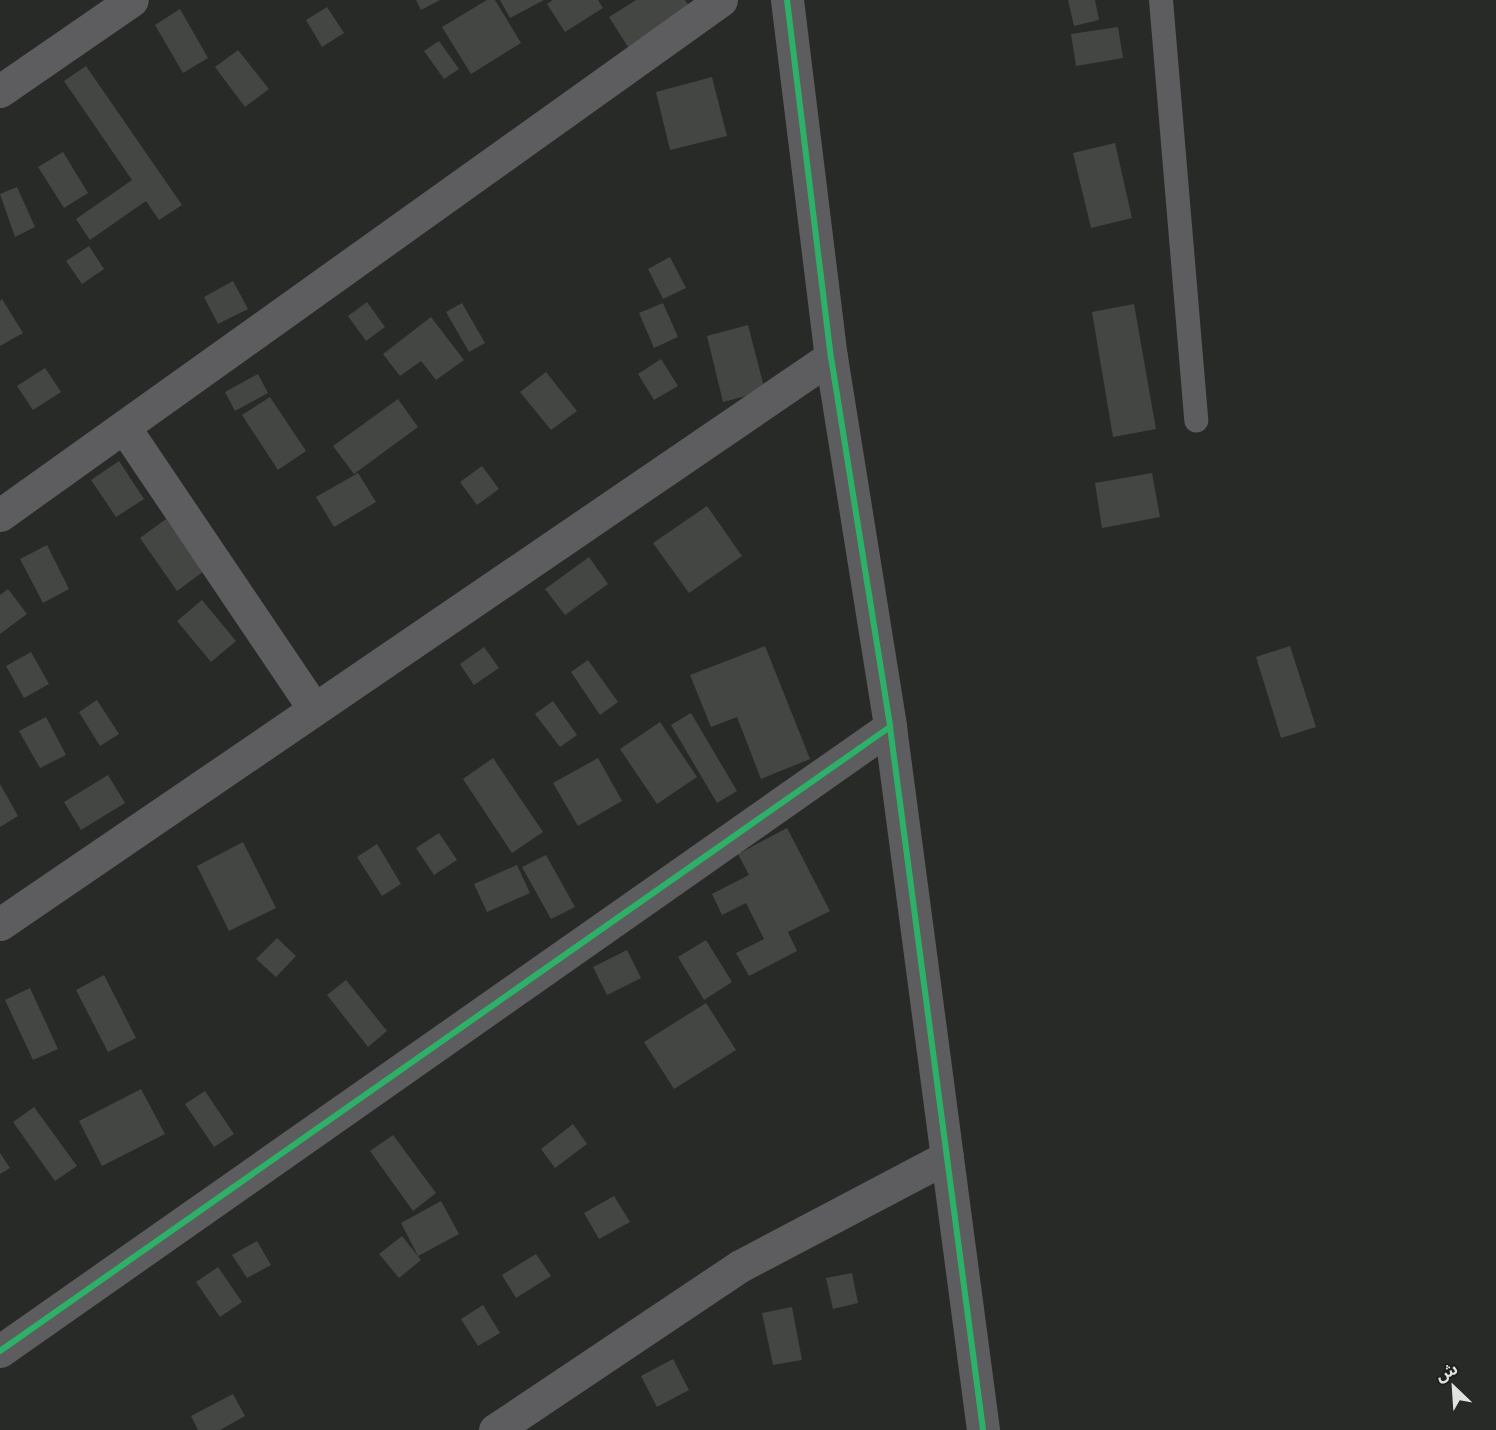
<!DOCTYPE html>
<meta charset="utf-8">
<style>
body{margin:0}
#map{position:relative;width:1496px;height:1430px;overflow:hidden;background:#272a27;font-family:"Playfair Display","Noto Sans Arabic",serif}
div>[style]{position:absolute}
.building>*{inset:0;background:#444644}
.service>*{height:24px;margin:-12px;padding:0 12px;transform-origin:12px;border-radius:12px;background:#5d5c5f}
.minor>*{height:33px;margin:-16.5px;padding:0 16.5px;transform-origin:16.5px;border-radius:16.5px;background:#5d5c5f}
.tertiary>*{height:33px;margin:-16.5px;padding:0 16.5px;transform-origin:16.5px;border-radius:16.5px;background:#5d5c5f}
.cycleway>*{height:6px;margin:-3px;padding:0 3px;transform-origin:3px;border-radius:3px;background:#2db169}
span{translate:-50% -50%;white-space:nowrap;text-align:center;line-height:1.15;-webkit-text-stroke:4.5px #1d211c;paint-order:stroke}
.north{position:absolute;left:1424px;top:1358px;width:60px;height:60px;-webkit-text-stroke:4px #1d211c;paint-order:stroke;rotate:335deg;font-size:16px;font-weight:700;line-height:24px;text-align:center;color:#e0e3e0}
.north::after{content:'';display:block;margin:auto;width:21px;height:27px;background:#e0e3e0;clip-path:polygon(50% 0,100% 100%,50% 72%,0 100%)}
</style>
<div id="map">
<div class="building">
<i style="clip-path:polygon(416px 0,440px 0,421px 10px)"></i>
<i style="clip-path:polygon(487px 0,495px 0,521px 43px,471px 74px,442px 27px)"></i>
<i style="clip-path:polygon(500px 0,544px 0,510px 18px)"></i>
<i style="clip-path:polygon(553px 0,598px 0,603px 8px,565px 32px,547px 4px)"></i>
<i style="clip-path:polygon(636px 0,685px 0,691px 9px,628px 47px,609px 17px)"></i>
<i style="clip-path:polygon(1068px 0,1095px 0,1099px 20px,1074px 26px)"></i>
<i style="clip-path:polygon(327px 7px,344px 33px,322px 47px,306px 20px)"></i>
<i style="clip-path:polygon(180px 9px,208px 58px,183px 73px,155px 25px)"></i>
<i style="clip-path:polygon(1118px 27px,1123px 58px,1076px 66px,1071px 34px)"></i>
<i style="clip-path:polygon(439px 41px,459px 69px,444px 79px,424px 51px)"></i>
<i style="clip-path:polygon(238px 50px,269px 89px,245px 107px,215px 67px)"></i>
<i style="clip-path:polygon(86px 66px,182px 205px,159px 220px,146px 201px,90px 240px,76px 219px,132px 180px,64px 81px)"></i>
<i style="clip-path:polygon(712px 77px,727px 136px,670px 150px,656px 92px)"></i>
<i style="clip-path:polygon(1115px 143px,1132px 218px,1091px 228px,1073px 153px)"></i>
<i style="clip-path:polygon(63px 152px,88px 193px,64px 208px,38px 167px)"></i>
<i style="clip-path:polygon(17px 187px,35px 227px,15px 237px,0 194px)"></i>
<i style="clip-path:polygon(89px 246px,104px 269px,82px 284px,66px 261px)"></i>
<i style="clip-path:polygon(670px 257px,686px 288px,663px 299px,648px 269px)"></i>
<i style="clip-path:polygon(233px 281px,248px 309px,218px 324px,204px 297px)"></i>
<i style="clip-path:polygon(2px 299px,23px 333px,0 346px,0 301px)"></i>
<i style="clip-path:polygon(367px 302px,385px 327px,366px 341px,348px 316px)"></i>
<i style="clip-path:polygon(462px 303px,485px 343px,469px 352px,446px 312px)"></i>
<i style="clip-path:polygon(663px 303px,678px 337px,654px 348px,639px 313px)"></i>
<i style="clip-path:polygon(1134px 304px,1156px 429px,1113px 437px,1092px 312px)"></i>
<i style="clip-path:polygon(431px 317px,464px 360px,436px 380px,421px 361px,400px 376px,383px 354px)"></i>
<i style="clip-path:polygon(748px 325px,765px 391px,723px 402px,707px 336px)"></i>
<i style="clip-path:polygon(661px 359px,678px 386px,654px 400px,638px 374px)"></i>
<i style="clip-path:polygon(45px 368px,61px 392px,33px 410px,17px 386px)"></i>
<i style="clip-path:polygon(546px 372px,577px 411px,551px 430px,520px 392px)"></i>
<i style="clip-path:polygon(258px 374px,268px 393px,235px 411px,225px 392px)"></i>
<i style="clip-path:polygon(270px 397px,306px 451px,278px 470px,242px 415px)"></i>
<i style="clip-path:polygon(398px 399px,418px 427px,354px 474px,333px 446px)"></i>
<i style="clip-path:polygon(119px 461px,144px 499px,116px 517px,91px 480px)"></i>
<i style="clip-path:polygon(482px 466px,499px 489px,477px 505px,460px 482px)"></i>
<i style="clip-path:polygon(358px 473px,376px 502px,334px 527px,316px 497px)"></i>
<i style="clip-path:polygon(1152px 473px,1160px 517px,1102px 528px,1095px 483px)"></i>
<i style="clip-path:polygon(707px 506px,742px 556px,689px 593px,653px 543px)"></i>
<i style="clip-path:polygon(166px 519px,204px 571px,177px 591px,140px 538px)"></i>
<i style="clip-path:polygon(47px 545px,69px 589px,43px 603px,20px 559px)"></i>
<i style="clip-path:polygon(589px 557px,608px 584px,565px 615px,545px 589px)"></i>
<i style="clip-path:polygon(8px 589px,27px 614px,0 634px,0 595px)"></i>
<i style="clip-path:polygon(202px 600px,236px 641px,211px 662px,177px 621px)"></i>
<i style="clip-path:polygon(765px 646px,810px 759px,761px 779px,737px 717px,711px 727px,690px 675px)"></i>
<i style="clip-path:polygon(1290px 646px,1316px 727px,1281px 738px,1256px 657px)"></i>
<i style="clip-path:polygon(484px 647px,499px 668px,474px 685px,460px 664px)"></i>
<i style="clip-path:polygon(31px 652px,49px 684px,24px 698px,6px 666px)"></i>
<i style="clip-path:polygon(588px 660px,618px 702px,600px 715px,571px 672px)"></i>
<i style="clip-path:polygon(97px 700px,119px 734px,100px 746px,79px 712px)"></i>
<i style="clip-path:polygon(553px 701px,577px 735px,560px 747px,535px 714px)"></i>
<i style="clip-path:polygon(691px 713px,737px 791px,717px 803px,671px 725px)"></i>
<i style="clip-path:polygon(46px 717px,66px 755px,40px 768px,19px 731px)"></i>
<i style="clip-path:polygon(660px 722px,697px 777px,657px 804px,620px 749px)"></i>
<i style="clip-path:polygon(493px 758px,543px 832px,512px 853px,463px 779px)"></i>
<i style="clip-path:polygon(598px 758px,622px 801px,578px 826px,553px 783px)"></i>
<i style="clip-path:polygon(108px 775px,125px 803px,81px 830px,64px 802px)"></i>
<i style="clip-path:polygon(0 784px,18px 816px,0 827px)"></i>
<i style="clip-path:polygon(787px 828px,830px 911px,788px 932px,797px 951px,749px 976px,736px 953px,764px 939px,746px 903px,722px 915px,712px 894px,749px 875px,738px 854px)"></i>
<i style="clip-path:polygon(439px 833px,457px 860px,434px 875px,416px 848px)"></i>
<i style="clip-path:polygon(243px 842px,276px 908px,229px 931px,197px 866px)"></i>
<i style="clip-path:polygon(377px 844px,401px 884px,382px 896px,357px 857px)"></i>
<i style="clip-path:polygon(546px 855px,575px 907px,551px 919px,522px 867px)"></i>
<i style="clip-path:polygon(517px 865px,530px 893px,487px 912px,474px 884px)"></i>
<i style="clip-path:polygon(277px 938px,296px 956px,276px 977px,256px 959px)"></i>
<i style="clip-path:polygon(706px 940px,732px 982px,704px 1000px,678px 957px)"></i>
<i style="clip-path:polygon(627px 950px,641px 978px,607px 995px,593px 967px)"></i>
<i style="clip-path:polygon(104px 975px,136px 1038px,108px 1052px,76px 990px)"></i>
<i style="clip-path:polygon(346px 980px,387px 1031px,368px 1047px,327px 995px)"></i>
<i style="clip-path:polygon(30px 988px,58px 1049px,33px 1060px,5px 1000px)"></i>
<i style="clip-path:polygon(706px 1003px,736px 1050px,674px 1089px,644px 1042px)"></i>
<i style="clip-path:polygon(141px 1089px,165px 1134px,102px 1166px,79px 1121px)"></i>
<i style="clip-path:polygon(205px 1091px,234px 1134px,214px 1147px,185px 1104px)"></i>
<i style="clip-path:polygon(34px 1107px,77px 1166px,55px 1181px,13px 1122px)"></i>
<i style="clip-path:polygon(573px 1124px,587px 1144px,555px 1168px,541px 1149px)"></i>
<i style="clip-path:polygon(393px 1135px,436px 1193px,413px 1211px,370px 1151px)"></i>
<i style="clip-path:polygon(0 1153px,10px 1168px,0 1174px)"></i>
<i style="clip-path:polygon(614px 1196px,630px 1222px,599px 1239px,584px 1213px)"></i>
<i style="clip-path:polygon(441px 1201px,459px 1234px,418px 1256px,401px 1223px)"></i>
<i style="clip-path:polygon(402px 1236px,421px 1260px,399px 1278px,379px 1254px)"></i>
<i style="clip-path:polygon(257px 1241px,271px 1265px,247px 1278px,232px 1255px)"></i>
<i style="clip-path:polygon(536px 1254px,551px 1276px,516px 1298px,502px 1275px)"></i>
<i style="clip-path:polygon(218px 1267px,242px 1302px,220px 1317px,196px 1282px)"></i>
<i style="clip-path:polygon(852px 1273px,858px 1303px,833px 1309px,826px 1278px)"></i>
<i style="clip-path:polygon(483px 1305px,500px 1333px,478px 1346px,461px 1319px)"></i>
<i style="clip-path:polygon(792px 1307px,802px 1360px,773px 1365px,762px 1313px)"></i>
<i style="clip-path:polygon(673px 1359px,689px 1390px,657px 1407px,641px 1376px)"></i>
<i style="clip-path:polygon(233px 1394px,245px 1416px,220px 1430px,198px 1430px,191px 1416px)"></i>
</div>
<div class="service">
<i style="left:1161px;top:0;width:422px;rotate:85.2deg"></i>
</div>
<div class="minor">
<i style="left:0;top:91px;width:160px;rotate:-34.6deg"></i>
<i style="left:126px;top:430px;width:333px;rotate:56deg"></i>
<i style="left:0;top:515px;width:886px;rotate:-35.54deg"></i>
<i style="left:0;top:924px;width:1006px;rotate:-34.31deg"></i>
<i style="left:0;top:1351px;width:1087px;rotate:-35.04deg"></i>
<i style="left:495px;top:1430px;width:295px;rotate:-33.8deg"></i>
<i style="left:740px;top:1266px;width:234px;rotate:-27.8deg"></i>
</div>
<div class="tertiary">
<i style="left:787px;top:0;width:360px;rotate:83deg"></i>
<i style="left:831px;top:357px;width:375px;rotate:80.9deg"></i>
<i style="left:890px;top:727px;width:709px;rotate:82.46deg"></i>
</div>
<div class="cycleway">
<i style="left:787px;top:0;width:360px;rotate:83deg"></i>
<i style="left:831px;top:357px;width:375px;rotate:80.9deg"></i>
<i style="left:890px;top:727px;width:709px;rotate:82.46deg"></i>
<i style="left:0;top:1351px;width:1087px;rotate:-35.04deg"></i>
</div>
<div class="north">ش</div>
</div>
